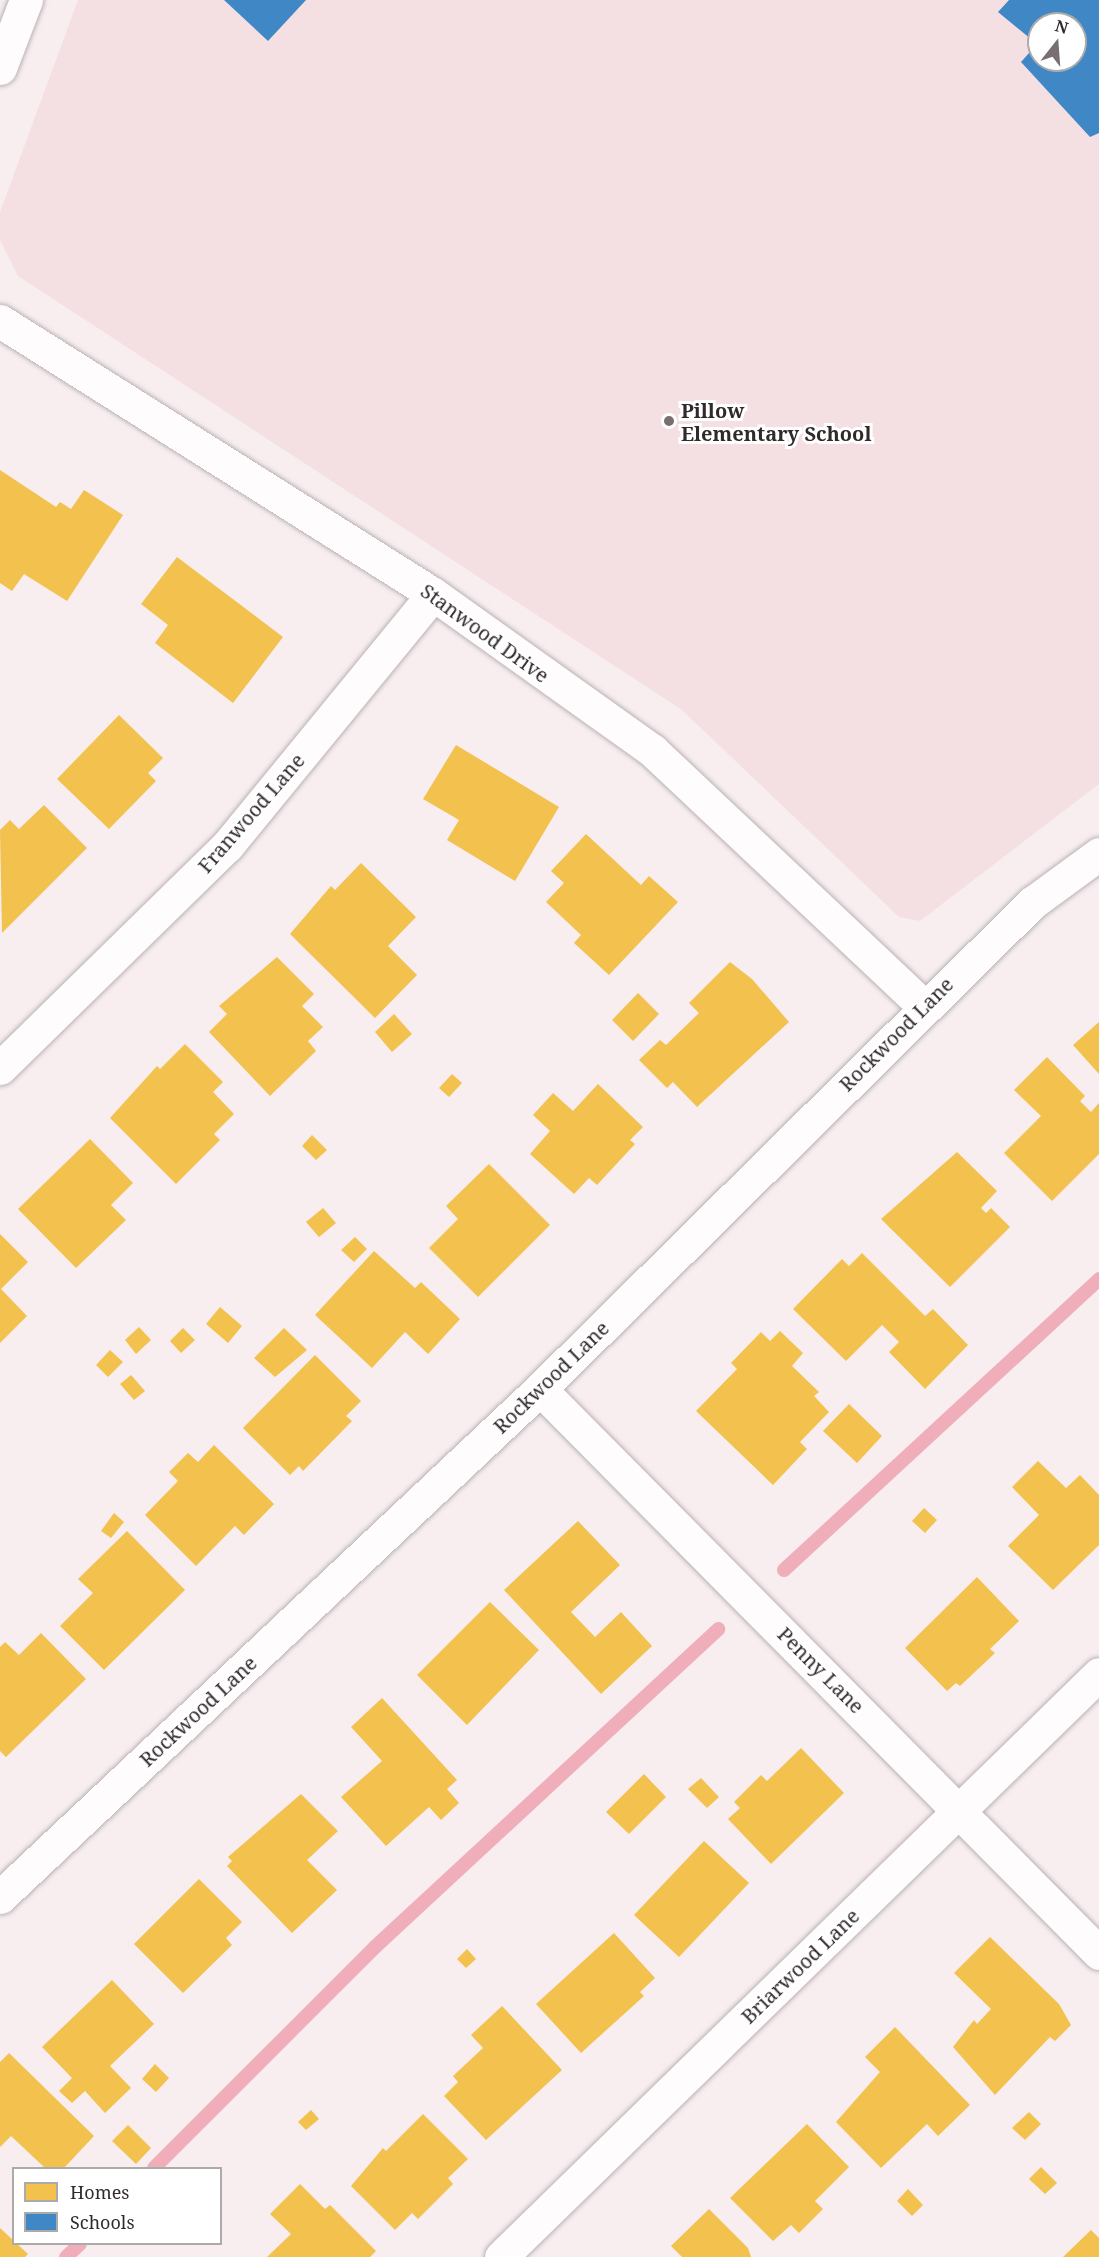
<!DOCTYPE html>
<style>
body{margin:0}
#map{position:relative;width:1099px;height:2257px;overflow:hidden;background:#f8eef0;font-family:"Noto Serif",serif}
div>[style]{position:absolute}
.built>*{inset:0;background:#f4e0e3}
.homes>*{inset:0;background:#f2c14e}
.schools>*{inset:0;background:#3f88c5}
.stream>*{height:14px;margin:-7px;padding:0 7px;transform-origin:7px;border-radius:7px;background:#f0aebb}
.roads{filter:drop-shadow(0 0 2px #bab2b4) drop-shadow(0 0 2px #bab2b4)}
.minor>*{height:33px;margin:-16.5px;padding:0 16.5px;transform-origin:16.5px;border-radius:16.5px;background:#fefcfd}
.tertiary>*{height:33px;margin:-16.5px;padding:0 16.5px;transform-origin:16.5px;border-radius:16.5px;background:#fefcfd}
.dots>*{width:16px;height:16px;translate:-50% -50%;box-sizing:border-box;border:3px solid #fff;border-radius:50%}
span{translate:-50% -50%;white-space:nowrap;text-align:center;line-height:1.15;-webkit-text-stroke:6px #fff;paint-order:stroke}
.poi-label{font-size:20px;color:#312a2b;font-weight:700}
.left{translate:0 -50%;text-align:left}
.street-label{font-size:20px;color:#312a2b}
.legend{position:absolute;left:12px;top:2167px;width:210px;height:78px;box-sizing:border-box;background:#fff;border:2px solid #adaaaa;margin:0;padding:8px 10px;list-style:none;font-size:18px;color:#312a2b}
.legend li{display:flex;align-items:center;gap:12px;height:30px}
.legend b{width:30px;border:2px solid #adaaaa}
.north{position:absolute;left:1027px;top:12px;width:60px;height:60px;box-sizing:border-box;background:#fff;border:2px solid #adaaaa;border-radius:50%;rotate:17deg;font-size:16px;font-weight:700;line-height:24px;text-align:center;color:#312a2b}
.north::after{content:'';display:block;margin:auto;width:21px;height:27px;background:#776f70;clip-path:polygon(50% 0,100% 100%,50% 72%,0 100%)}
</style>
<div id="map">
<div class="built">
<i style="clip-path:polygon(evenodd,78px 0,1099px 0,1099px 784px,920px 921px,899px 917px,682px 710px,18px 276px,0 240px,0 212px,78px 0,1039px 24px,1075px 24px,1075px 60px,1039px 60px,1039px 24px)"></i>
</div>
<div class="homes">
<i style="clip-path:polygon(0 470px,56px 507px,60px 502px,71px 509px,84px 490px,123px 515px,67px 601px,24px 574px,12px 591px,0 583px)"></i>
<i style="clip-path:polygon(177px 557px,283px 637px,233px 703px,155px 643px,168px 625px,141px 604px)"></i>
<i style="clip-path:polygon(119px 715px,163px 758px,148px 773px,156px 781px,109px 829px,57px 779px)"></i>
<i style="clip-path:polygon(456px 745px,559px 807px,515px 881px,447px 840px,459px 820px,423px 799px)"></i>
<i style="clip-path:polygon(44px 805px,87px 848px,2px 933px,0 830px,10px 820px,19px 829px)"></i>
<i style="clip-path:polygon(586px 834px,641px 885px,649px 876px,678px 902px,609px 975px,574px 943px,581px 935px,546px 902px,564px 883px,551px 871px)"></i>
<i style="clip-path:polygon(361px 863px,416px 917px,388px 946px,417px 975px,375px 1018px,290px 934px,331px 886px,335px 890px)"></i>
<i style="clip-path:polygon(277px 957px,314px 994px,302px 1006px,323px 1027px,308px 1041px,316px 1051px,270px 1096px,209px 1032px,227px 1014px,219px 1006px)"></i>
<i style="clip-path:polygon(730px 962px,752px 979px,789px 1022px,697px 1107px,673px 1082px,667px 1088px,639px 1060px,660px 1040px,666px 1045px,699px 1013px,689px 1003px)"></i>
<i style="clip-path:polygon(638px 993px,659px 1014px,633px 1041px,612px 1020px)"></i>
<i style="clip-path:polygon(394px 1014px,412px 1034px,392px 1052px,375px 1032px)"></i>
<i style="clip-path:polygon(1099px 1022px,1099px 1074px,1073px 1045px)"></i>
<i style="clip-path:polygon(185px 1044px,223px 1082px,213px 1092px,234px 1114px,214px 1134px,220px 1140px,176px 1184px,110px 1118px,157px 1066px,160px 1069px)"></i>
<i style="clip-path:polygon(1047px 1057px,1085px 1096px,1080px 1101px,1091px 1112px,1099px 1103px,1099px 1154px,1052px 1201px,1004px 1153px,1041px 1116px,1014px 1090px)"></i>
<i style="clip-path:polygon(452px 1074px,462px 1083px,449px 1097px,439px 1088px)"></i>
<i style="clip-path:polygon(598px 1084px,643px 1127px,630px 1140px,635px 1144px,597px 1185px,589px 1178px,574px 1194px,530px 1154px,550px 1131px,533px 1115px,553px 1093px,573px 1111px)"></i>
<i style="clip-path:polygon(312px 1135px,327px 1150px,316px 1160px,302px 1146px)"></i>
<i style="clip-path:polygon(90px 1139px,133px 1183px,111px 1205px,126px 1220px,76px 1268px,18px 1209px)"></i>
<i style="clip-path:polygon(957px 1152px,997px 1191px,981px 1208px,986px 1213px,991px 1208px,1010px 1227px,950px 1287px,881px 1219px)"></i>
<i style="clip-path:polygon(489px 1164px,550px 1225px,478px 1297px,429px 1248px,458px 1219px,446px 1206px)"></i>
<i style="clip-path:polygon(323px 1208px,336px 1223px,319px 1237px,306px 1222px)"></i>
<i style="clip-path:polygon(0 1234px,28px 1262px,1px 1289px,27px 1316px,0 1343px)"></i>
<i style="clip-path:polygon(355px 1237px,367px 1249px,354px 1262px,341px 1250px)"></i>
<i style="clip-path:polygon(374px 1251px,415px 1288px,421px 1282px,460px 1319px,428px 1354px,405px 1332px,372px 1368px,315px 1315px)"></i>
<i style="clip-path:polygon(862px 1253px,925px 1316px,933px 1309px,968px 1345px,925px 1389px,889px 1352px,899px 1342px,882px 1325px,846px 1361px,793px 1309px,842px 1259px,849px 1266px)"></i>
<i style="clip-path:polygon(220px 1307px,242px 1326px,228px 1343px,206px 1324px)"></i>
<i style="clip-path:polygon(139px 1327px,151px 1340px,136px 1354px,125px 1340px)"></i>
<i style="clip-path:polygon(183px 1328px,195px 1340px,181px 1353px,170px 1341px)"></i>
<i style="clip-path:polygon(284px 1328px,307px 1350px,275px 1377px,254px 1358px)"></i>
<i style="clip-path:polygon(780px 1331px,803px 1353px,792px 1366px,819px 1392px,814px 1396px,829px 1412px,800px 1442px,807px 1449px,773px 1485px,696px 1411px,737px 1369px,731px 1363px,761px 1332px,770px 1341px)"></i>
<i style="clip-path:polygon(110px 1350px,123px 1362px,108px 1377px,96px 1365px)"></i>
<i style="clip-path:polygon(315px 1355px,361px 1401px,346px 1416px,352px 1421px,303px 1471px,299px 1466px,290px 1475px,243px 1428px)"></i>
<i style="clip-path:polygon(131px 1375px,145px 1391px,134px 1400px,120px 1384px)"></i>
<i style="clip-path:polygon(849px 1404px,882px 1436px,857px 1463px,823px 1431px)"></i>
<i style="clip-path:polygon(214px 1445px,274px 1504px,244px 1535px,235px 1526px,196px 1566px,145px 1515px,178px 1481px,169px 1472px,188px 1453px,198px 1462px)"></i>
<i style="clip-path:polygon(1038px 1461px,1066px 1488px,1080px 1475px,1099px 1495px,1099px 1545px,1053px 1590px,1008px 1546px,1039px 1515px,1012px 1487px)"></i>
<i style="clip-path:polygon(924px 1508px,937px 1520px,925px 1533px,912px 1521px)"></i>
<i style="clip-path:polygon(114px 1513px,124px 1522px,111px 1538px,101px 1531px)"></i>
<i style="clip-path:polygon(578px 1521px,620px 1565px,571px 1612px,595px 1637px,621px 1612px,652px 1646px,601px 1694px,504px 1590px)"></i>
<i style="clip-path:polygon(127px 1531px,185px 1590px,104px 1670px,60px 1626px,93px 1593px,78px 1579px)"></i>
<i style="clip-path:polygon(977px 1577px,1019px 1621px,990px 1649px,995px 1653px,960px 1686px,956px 1683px,947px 1691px,905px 1648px)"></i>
<i style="clip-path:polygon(490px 1602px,539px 1650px,467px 1725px,417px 1675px)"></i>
<i style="clip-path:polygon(41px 1633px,86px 1679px,6px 1757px,0 1751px,0 1647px,5px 1642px,19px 1655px)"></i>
<i style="clip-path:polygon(382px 1698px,457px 1780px,447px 1789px,459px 1803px,441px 1820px,429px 1807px,386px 1846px,341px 1797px,382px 1761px,351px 1727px)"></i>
<i style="clip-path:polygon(801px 1748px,844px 1793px,771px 1864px,728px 1819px,740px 1808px,734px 1802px,761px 1775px,767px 1781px)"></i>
<i style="clip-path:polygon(644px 1774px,666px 1797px,629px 1834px,606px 1812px)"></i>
<i style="clip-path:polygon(701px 1778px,719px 1797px,707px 1808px,688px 1789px)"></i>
<i style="clip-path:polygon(301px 1794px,338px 1831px,307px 1860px,337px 1890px,292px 1933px,227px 1866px,232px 1861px,228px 1857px)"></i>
<i style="clip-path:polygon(704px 1841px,749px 1883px,679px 1957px,634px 1915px)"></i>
<i style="clip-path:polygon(199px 1879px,242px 1922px,226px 1938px,232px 1945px,183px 1993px,134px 1944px)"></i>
<i style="clip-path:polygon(614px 1933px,655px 1978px,640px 1992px,644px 1996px,581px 2053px,536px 2004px)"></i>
<i style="clip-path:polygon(990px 1937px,1059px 2004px,1071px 2025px,1055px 2041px,1050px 2037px,995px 2095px,953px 2047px,974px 2020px,977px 2024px,991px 2009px,954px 1973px)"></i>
<i style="clip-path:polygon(467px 1949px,476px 1959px,466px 1968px,457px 1959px)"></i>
<i style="clip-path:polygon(112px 1980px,154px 2024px,110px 2066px,131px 2088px,105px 2113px,85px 2091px,72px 2103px,59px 2091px,72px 2078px,42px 2047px)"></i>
<i style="clip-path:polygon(502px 2006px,562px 2070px,486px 2140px,444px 2096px,458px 2082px,453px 2076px,483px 2048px,471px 2035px)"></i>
<i style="clip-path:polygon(895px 2027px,970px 2105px,938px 2136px,927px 2124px,881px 2168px,836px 2122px,880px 2072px,865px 2057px)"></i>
<i style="clip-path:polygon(9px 2053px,94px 2136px,64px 2168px,45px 2168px,11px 2136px,0 2147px,0 2062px)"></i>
<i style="clip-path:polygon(155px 2064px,169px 2078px,156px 2092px,142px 2079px)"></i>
<i style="clip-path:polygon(311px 2110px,319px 2119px,306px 2130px,298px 2122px)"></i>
<i style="clip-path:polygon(1029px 2112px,1041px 2124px,1025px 2140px,1012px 2128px)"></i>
<i style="clip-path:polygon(423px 2114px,468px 2159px,448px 2178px,453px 2184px,418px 2219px,412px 2213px,395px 2230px,351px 2186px,383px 2148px,386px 2151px)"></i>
<i style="clip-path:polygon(807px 2124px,849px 2167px,815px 2201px,823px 2209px,799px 2233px,791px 2225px,773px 2241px,730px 2198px)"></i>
<i style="clip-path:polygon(128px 2125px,151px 2148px,136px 2164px,112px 2141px)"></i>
<i style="clip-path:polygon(1041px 2167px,1057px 2183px,1045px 2194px,1029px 2179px)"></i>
<i style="clip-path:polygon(300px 2184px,325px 2209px,330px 2205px,376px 2251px,370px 2257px,267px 2257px,291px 2234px,270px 2214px)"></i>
<i style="clip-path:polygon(908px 2189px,923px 2205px,912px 2216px,897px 2201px)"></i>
<i style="clip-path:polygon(709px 2209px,748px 2248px,751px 2257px,682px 2257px,671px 2246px)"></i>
<i style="clip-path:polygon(0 2228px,28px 2254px,25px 2257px,0 2257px)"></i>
<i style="clip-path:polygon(1091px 2230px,1099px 2238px,1099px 2257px,1063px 2257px)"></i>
</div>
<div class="schools">
<i style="clip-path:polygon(224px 0,306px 0,268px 41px)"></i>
<i style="clip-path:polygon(evenodd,1009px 0,1099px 0,1099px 133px,1090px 137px,1021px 62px,1037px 44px,998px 12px,1009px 0,1039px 24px,1075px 24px,1075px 60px,1039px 60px,1039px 24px)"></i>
</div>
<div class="stream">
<i style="left:784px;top:1570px;width:429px;rotate:-42.7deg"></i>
<i style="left:154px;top:2168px;width:313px;rotate:-45deg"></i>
<i style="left:375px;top:1947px;width:468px;rotate:-42.8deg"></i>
<i style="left:66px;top:2257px;width:19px;rotate:-43deg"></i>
</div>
<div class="roads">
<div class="minor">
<i style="left:0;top:68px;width:73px;rotate:-69.1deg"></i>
<i style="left:0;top:321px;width:512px;rotate:32.23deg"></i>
<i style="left:433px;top:594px;width:270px;rotate:35.5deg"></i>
<i style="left:653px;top:751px;width:372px;rotate:43.3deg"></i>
<i style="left:0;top:1068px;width:318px;rotate:-44.4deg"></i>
<i style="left:227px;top:846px;width:325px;rotate:-50.7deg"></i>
<i style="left:540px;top:1389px;width:794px;rotate:45.26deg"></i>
<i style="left:501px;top:2257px;width:835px;rotate:-44.27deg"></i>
</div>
<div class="tertiary">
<i style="left:0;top:1897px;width:741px;rotate:-43.25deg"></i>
<i style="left:540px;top:1389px;width:692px;rotate:-44.65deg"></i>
<i style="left:1032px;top:903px;width:83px;rotate:-36.2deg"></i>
</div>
</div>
<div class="dots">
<i style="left:669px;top:421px;background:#776f70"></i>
</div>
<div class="poi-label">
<span class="left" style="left:681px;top:422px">Pillow<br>Elementary School</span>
</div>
<div class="street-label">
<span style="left:485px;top:633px;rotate:36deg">Stanwood Drive</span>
<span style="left:251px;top:813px;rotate:-49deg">Franwood Lane</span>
<span style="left:896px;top:1034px;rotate:-45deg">Rockwood Lane</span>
<span style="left:551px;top:1377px;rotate:-44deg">Rockwood Lane</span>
<span style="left:821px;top:1670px;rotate:45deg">Penny Lane</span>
<span style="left:198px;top:1711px;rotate:-43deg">Rockwood Lane</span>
<span style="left:800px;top:1966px;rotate:-44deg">Briarwood Lane</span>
</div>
<ul class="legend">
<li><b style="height:16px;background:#f2c14e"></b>Homes</li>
<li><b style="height:16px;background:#3f88c5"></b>Schools</li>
</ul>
<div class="north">N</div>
</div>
